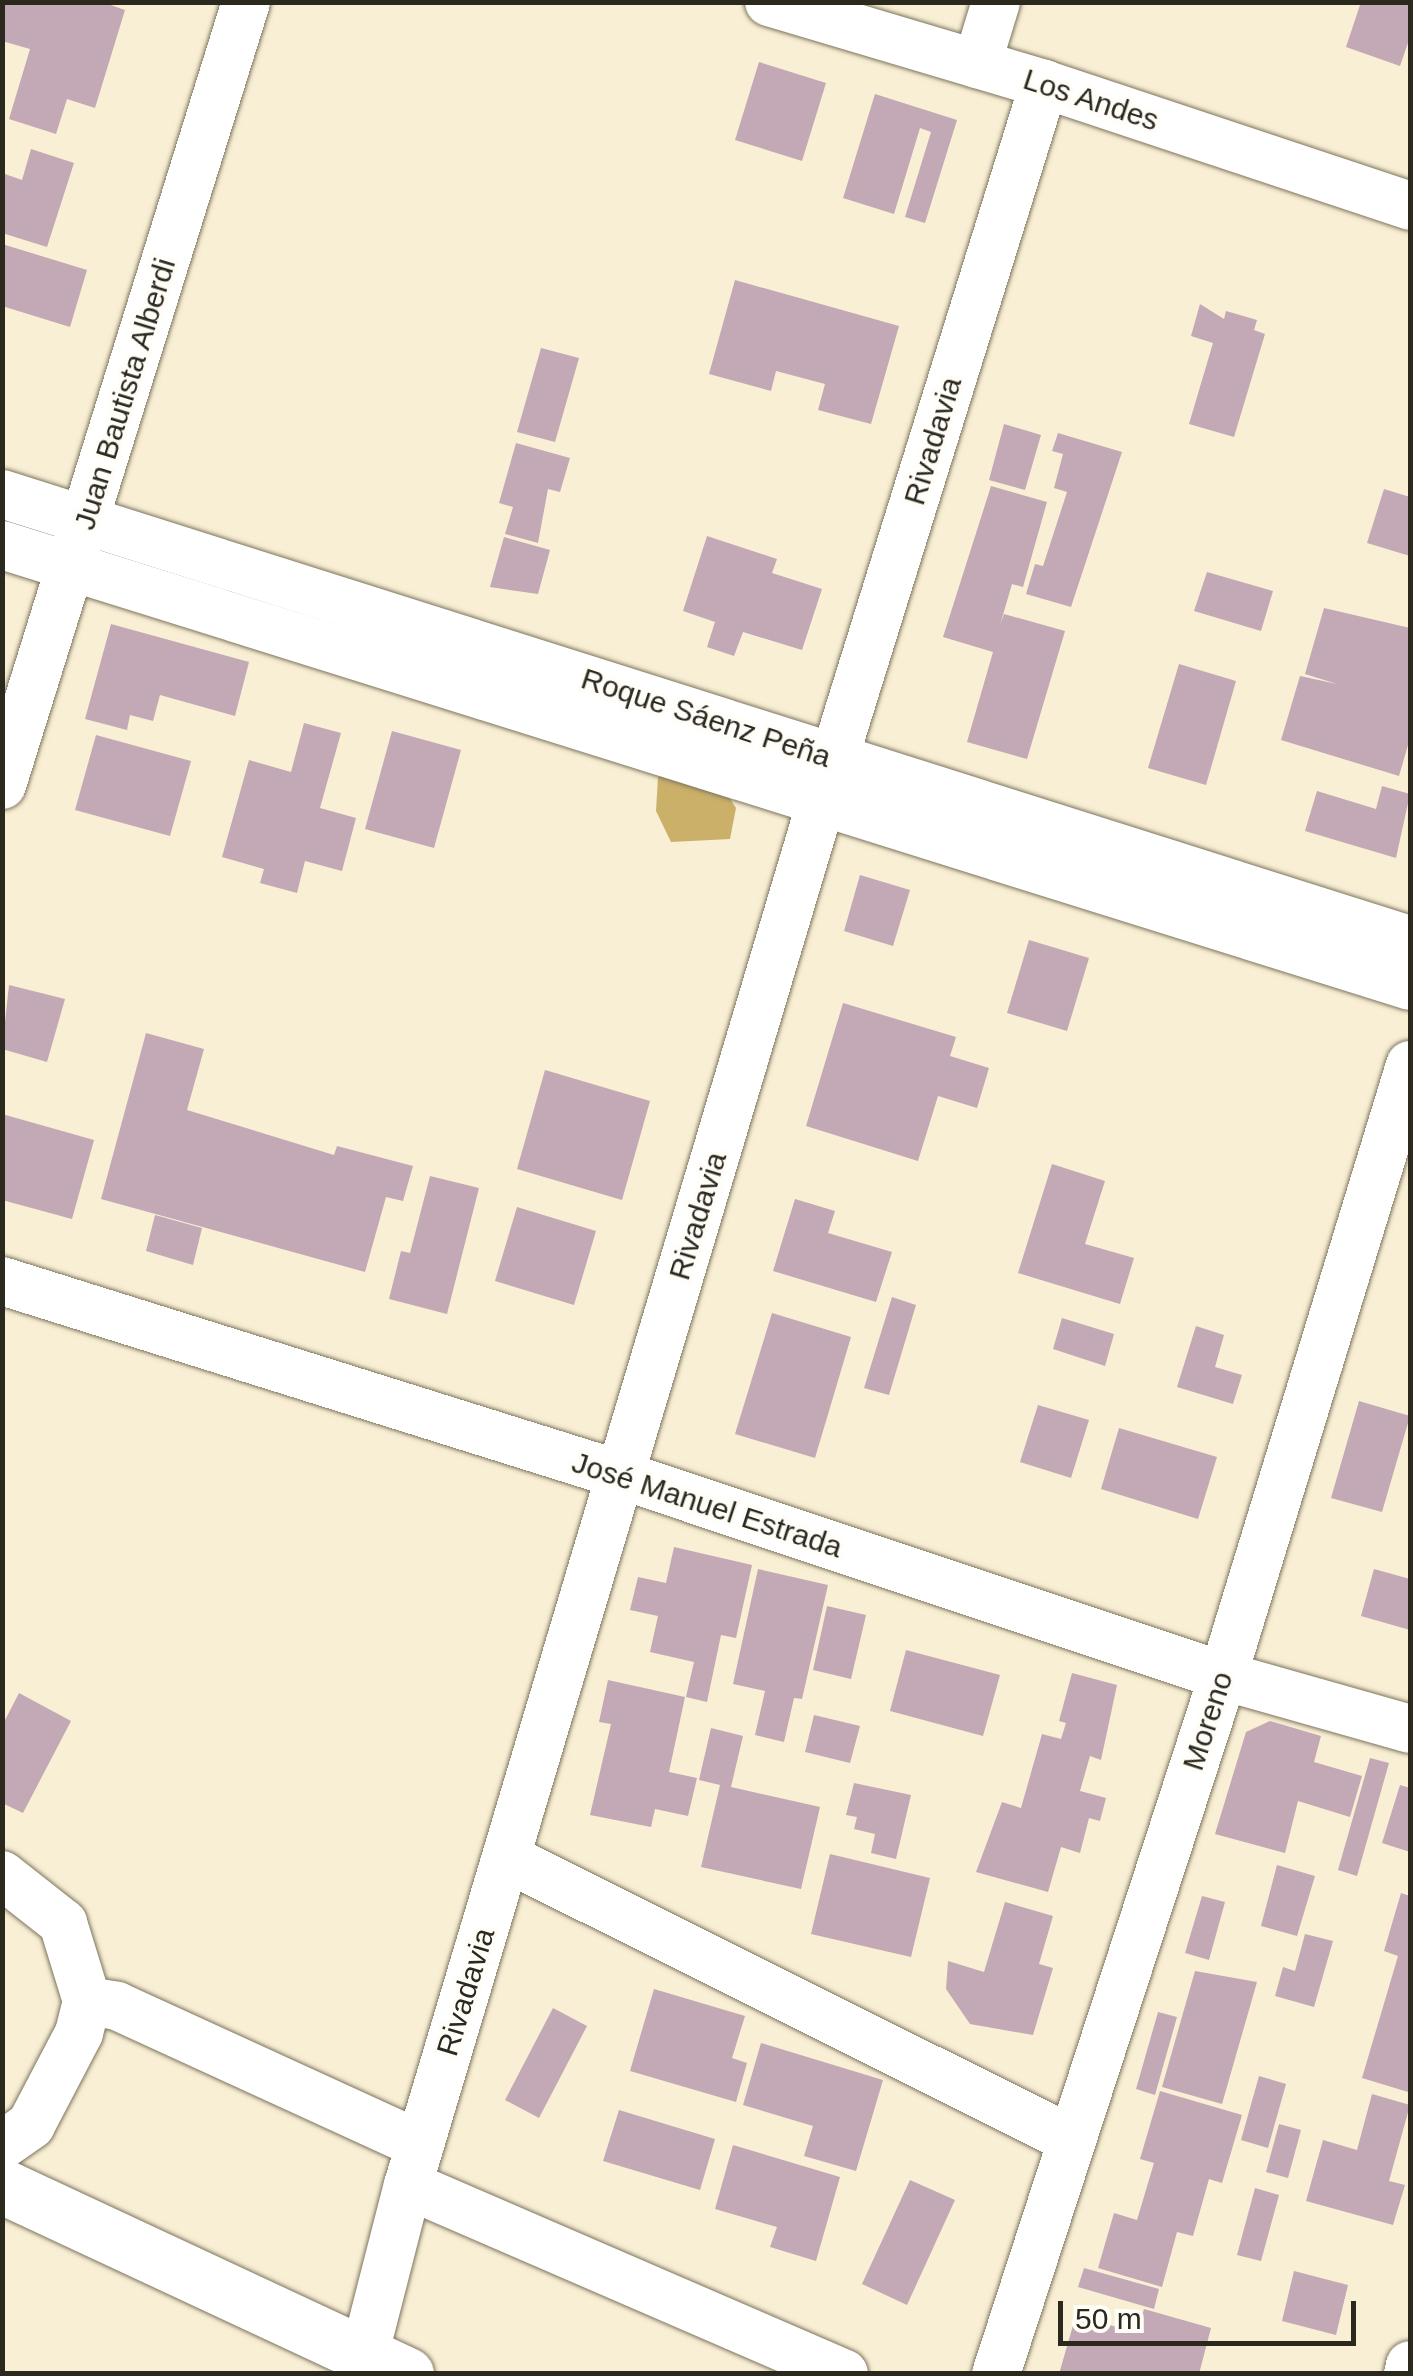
<!DOCTYPE html>
<meta charset="utf-8">
<style>
body{margin:0}
#map{position:relative;width:1413px;height:2376px;overflow:hidden;background:#f9efd5;font-family:Arial,sans-serif}
div>[style]{position:absolute}
.forest>*{inset:0;background:#cbb06a}
.building>*{inset:0;background:#c3a8b5}
.roads{filter:drop-shadow(0 0 2px #7c745d) drop-shadow(0 0 2px #7c745d)}
.minor>*{height:48px;margin:-24px;padding:0 24px;transform-origin:24px;border-radius:24px;background:#fff}
.major>*{height:55px;margin:-27.5px;padding:0 27.5px;transform-origin:27.5px;border-radius:27.5px;background:#fff}
span{translate:-50% -50%;white-space:nowrap;text-align:center;line-height:1.15;-webkit-text-stroke:8px #fefdf7;paint-order:stroke}
.street-label{font-size:30px;color:#2b281e}
.frame{position:absolute;inset:0;border:5px solid #2b281e;pointer-events:none}
.scale{position:absolute;left:1058px;top:2301px;width:298px;height:45px;box-sizing:border-box;border:5px solid #2b281e;border-top:0;padding-left:12px;font-size:30px;line-height:35px;white-space:nowrap;color:#2b281e;-webkit-text-stroke:8px #fefdf7;paint-order:stroke}
</style>
<div id="map">
<div class="forest">
<i style="clip-path:polygon(686px 764px,716px 777px,736px 808px,730px 839px,671px 842px,656px 811px,658px 777px)"></i>
</div>
<div class="building">
<i style="clip-path:polygon(2px 2px,102px 2px,125px 10px,95px 108px,67px 99px,56px 134px,9px 119px,30px 49px,2px 41px)"></i>
<i style="clip-path:polygon(1361px 2px,1410px 2px,1410px 37px,1400px 66px,1346px 47px)"></i>
<i style="clip-path:polygon(759px 62px,826px 83px,802px 161px,735px 140px)"></i>
<i style="clip-path:polygon(875px 94px,957px 120px,925px 223px,905px 217px,931px 132px,920px 128px,894px 214px,843px 198px)"></i>
<i style="clip-path:polygon(31px 149px,74px 163px,47px 247px,2px 233px,2px 173px,22px 180px)"></i>
<i style="clip-path:polygon(2px 244px,87px 270px,70px 327px,2px 306px)"></i>
<i style="clip-path:polygon(735px 280px,899px 326px,871px 424px,818px 410px,825px 384px,776px 371px,771px 391px,709px 374px)"></i>
<i style="clip-path:polygon(1200px 304px,1224px 319px,1226px 311px,1257px 320px,1254px 330px,1265px 334px,1234px 437px,1189px 424px,1213px 343px,1191px 336px)"></i>
<i style="clip-path:polygon(541px 348px,579px 358px,555px 442px,517px 432px)"></i>
<i style="clip-path:polygon(1004px 424px,1041px 435px,1025px 490px,989px 480px)"></i>
<i style="clip-path:polygon(1058px 433px,1122px 452px,1071px 607px,1026px 594px,1035px 564px,1043px 566px,1067px 492px,1054px 488px,1063px 454px,1052px 451px)"></i>
<i style="clip-path:polygon(516px 443px,570px 458px,560px 492px,548px 489px,538px 543px,505px 534px,513px 507px,499px 503px)"></i>
<i style="clip-path:polygon(991px 486px,1047px 502px,1023px 587px,1012px 584px,1000px 625px,1004px 614px,1065px 631px,1027px 759px,967px 742px,993px 652px,943px 637px)"></i>
<i style="clip-path:polygon(1384px 489px,1410px 497px,1410px 556px,1367px 543px)"></i>
<i style="clip-path:polygon(707px 536px,777px 559px,772px 573px,822px 589px,802px 650px,743px 632px,734px 656px,707px 647px,715px 622px,683px 611px)"></i>
<i style="clip-path:polygon(504px 537px,550px 550px,538px 594px,490px 587px)"></i>
<i style="clip-path:polygon(1207px 572px,1273px 591px,1261px 631px,1194px 611px)"></i>
<i style="clip-path:polygon(1324px 608px,1410px 628px,1410px 738px,1399px 776px,1281px 740px,1300px 676px,1337px 684px,1305px 674px)"></i>
<i style="clip-path:polygon(111px 624px,249px 662px,235px 716px,160px 695px,153px 721px,130px 715px,127px 730px,85px 719px)"></i>
<i style="clip-path:polygon(1179px 664px,1236px 681px,1206px 785px,1148px 768px)"></i>
<i style="clip-path:polygon(304px 723px,341px 733px,320px 808px,356px 818px,342px 871px,305px 861px,297px 893px,260px 883px,264px 869px,222px 857px,249px 760px,291px 772px)"></i>
<i style="clip-path:polygon(392px 731px,461px 750px,434px 848px,365px 829px)"></i>
<i style="clip-path:polygon(96px 735px,191px 761px,170px 836px,75px 810px)"></i>
<i style="clip-path:polygon(1382px 786px,1410px 794px,1396px 858px,1305px 831px,1317px 791px,1376px 809px)"></i>
<i style="clip-path:polygon(860px 875px,910px 890px,893px 946px,844px 931px)"></i>
<i style="clip-path:polygon(1029px 940px,1089px 958px,1067px 1031px,1007px 1013px)"></i>
<i style="clip-path:polygon(9px 985px,65px 999px,47px 1062px,2px 1049px)"></i>
<i style="clip-path:polygon(843px 1003px,956px 1037px,950px 1056px,989px 1068px,977px 1108px,938px 1096px,918px 1161px,806px 1126px)"></i>
<i style="clip-path:polygon(146px 1033px,204px 1049px,187px 1110px,334px 1155px,337px 1146px,413px 1166px,403px 1201px,386px 1197px,365px 1272px,101px 1199px)"></i>
<i style="clip-path:polygon(545px 1070px,650px 1101px,622px 1200px,517px 1169px)"></i>
<i style="clip-path:polygon(2px 1114px,94px 1140px,72px 1219px,2px 1200px)"></i>
<i style="clip-path:polygon(1052px 1164px,1105px 1181px,1085px 1244px,1134px 1258px,1120px 1304px,1018px 1273px)"></i>
<i style="clip-path:polygon(430px 1176px,479px 1188px,447px 1314px,389px 1299px,401px 1251px,410px 1253px)"></i>
<i style="clip-path:polygon(795px 1199px,835px 1211px,828px 1233px,892px 1252px,876px 1302px,773px 1271px)"></i>
<i style="clip-path:polygon(517px 1207px,596px 1231px,574px 1305px,495px 1281px)"></i>
<i style="clip-path:polygon(155px 1215px,202px 1228px,193px 1265px,146px 1251px)"></i>
<i style="clip-path:polygon(892px 1297px,916px 1305px,889px 1395px,864px 1388px)"></i>
<i style="clip-path:polygon(772px 1313px,851px 1337px,815px 1458px,735px 1434px)"></i>
<i style="clip-path:polygon(1062px 1318px,1114px 1334px,1105px 1366px,1053px 1349px)"></i>
<i style="clip-path:polygon(1196px 1326px,1224px 1335px,1215px 1367px,1242px 1375px,1233px 1404px,1177px 1387px)"></i>
<i style="clip-path:polygon(1359px 1401px,1410px 1416px,1382px 1512px,1331px 1498px)"></i>
<i style="clip-path:polygon(1038px 1405px,1089px 1420px,1071px 1478px,1020px 1462px)"></i>
<i style="clip-path:polygon(1119px 1428px,1217px 1457px,1198px 1519px,1101px 1489px)"></i>
<i style="clip-path:polygon(674px 1547px,752px 1565px,736px 1638px,721px 1635px,707px 1702px,686px 1697px,694px 1662px,650px 1652px,658px 1616px,630px 1610px,638px 1577px,666px 1583px)"></i>
<i style="clip-path:polygon(758px 1569px,828px 1585px,802px 1699px,794px 1698px,784px 1742px,755px 1735px,765px 1691px,733px 1684px)"></i>
<i style="clip-path:polygon(1374px 1569px,1410px 1579px,1410px 1630px,1361px 1616px)"></i>
<i style="clip-path:polygon(827px 1606px,866px 1615px,851px 1679px,813px 1670px)"></i>
<i style="clip-path:polygon(906px 1650px,1000px 1675px,983px 1736px,890px 1711px)"></i>
<i style="clip-path:polygon(1072px 1673px,1117px 1685px,1101px 1760px,1090px 1756px,1080px 1791px,1106px 1798px,1100px 1821px,1089px 1818px,1080px 1853px,1061px 1847px,1048px 1892px,976px 1872px,1002px 1802px,1021px 1808px,1042px 1734px,1061px 1739px,1066px 1723px,1059px 1721px)"></i>
<i style="clip-path:polygon(608px 1680px,685px 1697px,669px 1772px,697px 1778px,688px 1816px,655px 1809px,651px 1827px,590px 1815px,611px 1724px,599px 1722px)"></i>
<i style="clip-path:polygon(19px 1693px,71px 1721px,23px 1813px,2px 1803px,2px 1726px)"></i>
<i style="clip-path:polygon(814px 1715px,860px 1726px,850px 1763px,805px 1752px)"></i>
<i style="clip-path:polygon(1270px 1721px,1321px 1736px,1314px 1762px,1362px 1776px,1350px 1817px,1298px 1801px,1285px 1853px,1215px 1834px,1246px 1732px)"></i>
<i style="clip-path:polygon(711px 1728px,743px 1736px,731px 1787px,820px 1807px,801px 1889px,701px 1867px,720px 1785px,699px 1780px)"></i>
<i style="clip-path:polygon(1370px 1758px,1389px 1763px,1357px 1876px,1338px 1870px)"></i>
<i style="clip-path:polygon(854px 1783px,911px 1795px,896px 1859px,871px 1853px,875px 1834px,854px 1829px,857px 1817px,846px 1815px)"></i>
<i style="clip-path:polygon(1400px 1785px,1410px 1788px,1410px 1852px,1382px 1843px)"></i>
<i style="clip-path:polygon(830px 1854px,930px 1878px,911px 1957px,811px 1934px)"></i>
<i style="clip-path:polygon(1277px 1865px,1315px 1876px,1297px 1936px,1261px 1926px)"></i>
<i style="clip-path:polygon(1401px 1893px,1410px 1896px,1408px 2092px,1362px 2078px,1398px 1956px,1384px 1951px)"></i>
<i style="clip-path:polygon(1202px 1896px,1225px 1902px,1209px 1960px,1185px 1953px)"></i>
<i style="clip-path:polygon(1005px 1902px,1053px 1916px,1039px 1964px,1053px 1968px,1033px 2035px,970px 2024px,946px 1989px,948px 1961px,984px 1972px)"></i>
<i style="clip-path:polygon(1305px 1934px,1333px 1941px,1314px 2007px,1275px 1996px,1283px 1967px,1295px 1971px)"></i>
<i style="clip-path:polygon(1195px 1971px,1257px 1982px,1222px 2104px,1162px 2087px)"></i>
<i style="clip-path:polygon(654px 1989px,745px 2016px,732px 2058px,747px 2063px,736px 2102px,630px 2071px)"></i>
<i style="clip-path:polygon(553px 2008px,587px 2026px,539px 2118px,505px 2100px)"></i>
<i style="clip-path:polygon(1158px 2012px,1177px 2017px,1155px 2095px,1136px 2089px)"></i>
<i style="clip-path:polygon(761px 2043px,883px 2080px,856px 2171px,804px 2156px,813px 2126px,743px 2105px)"></i>
<i style="clip-path:polygon(1259px 2076px,1286px 2084px,1268px 2148px,1241px 2140px)"></i>
<i style="clip-path:polygon(1160px 2091px,1242px 2115px,1222px 2183px,1209px 2179px,1193px 2236px,1177px 2232px,1162px 2287px,1098px 2268px,1114px 2213px,1137px 2220px,1154px 2163px,1140px 2159px)"></i>
<i style="clip-path:polygon(1372px 2094px,1410px 2105px,1389px 2181px,1405px 2185px,1393px 2225px,1306px 2201px,1323px 2140px,1357px 2150px)"></i>
<i style="clip-path:polygon(619px 2110px,715px 2139px,700px 2190px,603px 2161px)"></i>
<i style="clip-path:polygon(1279px 2124px,1301px 2130px,1288px 2178px,1266px 2172px)"></i>
<i style="clip-path:polygon(733px 2145px,840px 2177px,816px 2261px,770px 2247px,777px 2227px,715px 2209px)"></i>
<i style="clip-path:polygon(910px 2180px,955px 2200px,907px 2305px,862px 2284px)"></i>
<i style="clip-path:polygon(1255px 2188px,1279px 2195px,1261px 2261px,1237px 2255px)"></i>
<i style="clip-path:polygon(1084px 2268px,1159px 2289px,1154px 2309px,1078px 2287px)"></i>
<i style="clip-path:polygon(1294px 2271px,1348px 2285px,1336px 2335px,1282px 2321px)"></i>
<i style="clip-path:polygon(1144px 2309px,1211px 2328px,1199px 2374px,1059px 2374px,1076px 2315px,1137px 2333px)"></i>
</div>
<div class="roads">
<div class="minor">
<i style="left:769px;top:2px;width:287px;rotate:16.6deg"></i>
<i style="left:1044px;top:84px;width:386px;rotate:18.4deg"></i>
<i style="left:977px;top:64px;width:65px;rotate:-73deg"></i>
<i style="left:2px;top:494px;width:1477px;rotate:17.58deg"></i>
<i style="left:2px;top:545px;width:1475px;rotate:17.39deg"></i>
<i style="left:2px;top:785px;width:820px;rotate:-72.69deg"></i>
<i style="left:2px;top:1281px;width:649px;rotate:17.4deg"></i>
<i style="left:621px;top:1475px;width:635px;rotate:18.46deg"></i>
<i style="left:1223px;top:1676px;width:194px;rotate:15.8deg"></i>
<i style="left:507px;top:1858px;width:631px;rotate:26.52deg"></i>
<i style="left:2px;top:1875px;width:78px;rotate:38.2deg"></i>
<i style="left:63px;top:1923px;width:82px;rotate:72.9deg"></i>
<i style="left:87px;top:2001px;width:33px;rotate:104deg"></i>
<i style="left:79px;top:2033px;width:104px;rotate:117.6deg"></i>
<i style="left:31px;top:2125px;width:35px;rotate:145deg"></i>
<i style="left:87px;top:2001px;width:30px;rotate:9deg"></i>
<i style="left:117px;top:2006px;width:333px;rotate:24.6deg"></i>
<i style="left:408px;top:2185px;width:475px;rotate:23.4deg"></i>
<i style="left:365px;top:2352px;width:172px;rotate:-75.6deg"></i>
<i style="left:408px;top:2185px;width:1488px;rotate:-73.37deg"></i>
<i style="left:834px;top:759px;width:707px;rotate:-72.72deg"></i>
<i style="left:996px;top:2374px;width:734px;rotate:-71.98deg"></i>
<i style="left:1223px;top:1676px;width:639px;rotate:-72.98deg"></i>
<i style="left:1408px;top:2374px;width:9px;rotate:-77deg"></i>
</div>
<div class="major">
<i style="left:2px;top:2186px;width:446px;rotate:25deg"></i>
</div>
</div>
<div class="street-label">
<span style="left:1091px;top:100px;rotate:18deg">Los Andes</span>
<span style="left:125px;top:394px;rotate:-73deg">Juan Bautista Alberdi</span>
<span style="left:933px;top:441px;rotate:-73deg">Rivadavia</span>
<span style="left:706px;top:718px;rotate:18deg">Roque Sáenz Peña</span>
<span style="left:698px;top:1216px;rotate:-73deg">Rivadavia</span>
<span style="left:707px;top:1505px;rotate:18deg">José Manuel Estrada</span>
<span style="left:1208px;top:1721px;rotate:-72deg">Moreno</span>
<span style="left:466px;top:1992px;rotate:-73deg">Rivadavia</span>
</div>
<div class="frame"></div>
<div class="scale">50 m</div>
</div>
